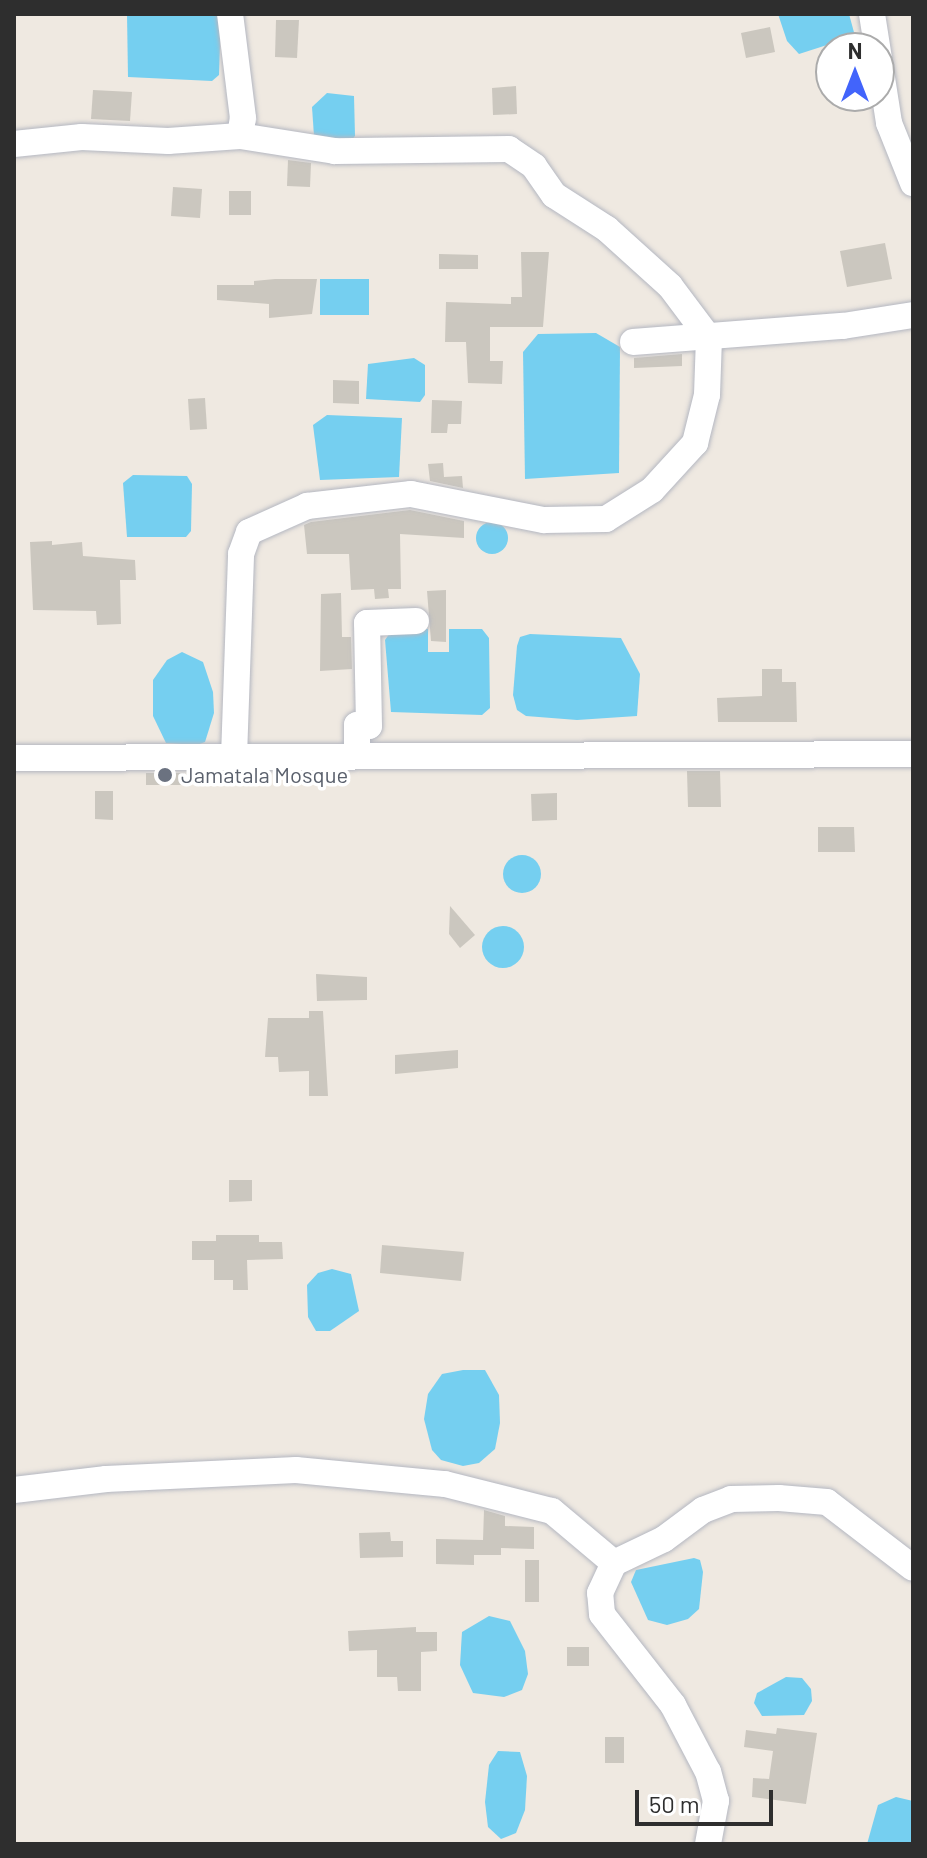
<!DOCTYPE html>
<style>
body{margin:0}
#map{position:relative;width:927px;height:1858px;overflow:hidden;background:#efe9e1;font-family:Barlow,sans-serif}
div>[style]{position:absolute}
.water>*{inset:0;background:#75cff0}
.round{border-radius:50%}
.building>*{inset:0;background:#cbc7bf}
.roads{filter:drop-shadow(0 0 2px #b4b7c1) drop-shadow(0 0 2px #b4b7c1)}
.minor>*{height:26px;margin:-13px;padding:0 13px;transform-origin:13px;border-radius:13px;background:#fff}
.dots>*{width:22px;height:22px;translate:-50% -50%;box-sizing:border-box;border:4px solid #fff;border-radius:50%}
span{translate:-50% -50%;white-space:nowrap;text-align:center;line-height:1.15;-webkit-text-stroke:7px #fff;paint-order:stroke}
.worship-label{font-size:22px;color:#5b616d}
.left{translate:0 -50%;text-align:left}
.frame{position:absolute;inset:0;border:16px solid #2e2e2e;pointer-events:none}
.north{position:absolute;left:815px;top:32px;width:80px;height:80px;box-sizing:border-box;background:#fff;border:2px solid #ababab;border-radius:50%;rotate:0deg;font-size:22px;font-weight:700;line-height:32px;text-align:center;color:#2e2e2e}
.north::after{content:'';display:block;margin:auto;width:28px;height:36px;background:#4264fb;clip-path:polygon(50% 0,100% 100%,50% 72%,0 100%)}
.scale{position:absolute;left:635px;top:1790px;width:138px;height:36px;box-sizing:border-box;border:4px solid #2e2e2e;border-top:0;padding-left:10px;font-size:24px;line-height:28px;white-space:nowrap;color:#2e2e2e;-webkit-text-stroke:6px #fff;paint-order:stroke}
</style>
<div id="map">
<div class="water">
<i style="clip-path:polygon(127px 14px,221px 14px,219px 75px,212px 81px,128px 77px)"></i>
<i style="clip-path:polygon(778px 14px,849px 14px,855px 36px,799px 54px,787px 41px)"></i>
<i style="clip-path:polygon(327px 93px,354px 96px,355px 136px,349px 143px,314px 136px,312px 107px)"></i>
<i style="clip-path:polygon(320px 279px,369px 279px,369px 315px,320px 315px)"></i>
<i style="clip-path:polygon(596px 333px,620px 347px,619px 473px,525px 479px,523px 352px,538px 334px)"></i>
<i style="clip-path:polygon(414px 358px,425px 365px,425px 395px,420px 402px,366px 399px,368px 364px)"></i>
<i style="clip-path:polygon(327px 415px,402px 418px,399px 477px,320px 480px,313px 425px)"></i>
<i style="clip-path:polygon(133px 475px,187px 476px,192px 484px,191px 531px,186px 537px,127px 537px,123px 483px)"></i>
<i class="round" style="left:476px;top:522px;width:32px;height:32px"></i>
<i style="clip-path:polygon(428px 629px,428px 652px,449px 652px,449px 629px,482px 629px,489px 638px,490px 708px,482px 715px,391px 712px,385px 640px,392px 630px)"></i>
<i style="clip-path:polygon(530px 634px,621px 638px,640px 674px,637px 716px,577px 720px,526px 716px,517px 710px,513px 695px,517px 646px,520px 637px)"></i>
<i style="clip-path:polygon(182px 652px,203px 662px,213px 692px,214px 713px,205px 742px,197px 745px,166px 743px,153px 716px,153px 680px,167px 660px)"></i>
<i class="round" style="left:503px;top:855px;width:38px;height:38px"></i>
<i class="round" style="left:482px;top:926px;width:42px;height:42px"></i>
<i style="clip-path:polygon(332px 1269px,351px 1274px,359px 1311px,330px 1331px,316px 1331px,308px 1317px,307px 1285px,318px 1273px)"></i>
<i style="clip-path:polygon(463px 1370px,485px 1370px,499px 1395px,500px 1423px,495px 1449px,479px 1463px,463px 1466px,441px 1460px,432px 1450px,424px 1419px,428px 1394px,442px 1374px)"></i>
<i style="clip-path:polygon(694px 1558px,700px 1560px,703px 1572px,699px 1609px,688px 1619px,667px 1625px,648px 1620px,631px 1582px,636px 1570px)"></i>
<i style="clip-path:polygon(489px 1616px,510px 1621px,525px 1651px,528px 1674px,522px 1690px,504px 1697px,473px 1693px,460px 1665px,462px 1632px)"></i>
<i style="clip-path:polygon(786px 1677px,802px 1678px,811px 1689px,812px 1701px,804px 1715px,762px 1716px,754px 1703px,757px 1693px)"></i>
<i style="clip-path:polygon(498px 1751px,520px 1752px,527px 1776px,525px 1810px,516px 1833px,501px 1839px,488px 1827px,485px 1802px,489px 1765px)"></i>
<i style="clip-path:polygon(896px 1797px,913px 1801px,913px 1844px,867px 1844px,878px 1805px)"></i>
</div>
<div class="building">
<i style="clip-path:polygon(276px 20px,299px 20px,297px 58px,275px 57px)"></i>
<i style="clip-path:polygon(770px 27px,775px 52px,746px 58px,741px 33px)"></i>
<i style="clip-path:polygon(516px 86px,517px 114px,493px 115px,492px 88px)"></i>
<i style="clip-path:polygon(93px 90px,132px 92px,130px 121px,91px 119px)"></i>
<i style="clip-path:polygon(288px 160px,311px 163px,310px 187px,287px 186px)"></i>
<i style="clip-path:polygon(173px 187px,202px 189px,200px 218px,171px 216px)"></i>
<i style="clip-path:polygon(229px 191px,251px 191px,251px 215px,229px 215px)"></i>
<i style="clip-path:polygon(885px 243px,892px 279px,847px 287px,840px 251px)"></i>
<i style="clip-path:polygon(521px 252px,549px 252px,543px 327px,490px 327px,490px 361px,503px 361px,502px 384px,468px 383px,466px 342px,445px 342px,446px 302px,511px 304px,511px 297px,522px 297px)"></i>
<i style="clip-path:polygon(439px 254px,478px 255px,478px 269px,439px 269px)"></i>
<i style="clip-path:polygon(275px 279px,317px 279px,312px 314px,269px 318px,269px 304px,217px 300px,217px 285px,254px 285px,254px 281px)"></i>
<i style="clip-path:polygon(682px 354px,682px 366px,634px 368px,634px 358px)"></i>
<i style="clip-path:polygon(333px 380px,359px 381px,359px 404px,333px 403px)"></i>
<i style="clip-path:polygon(205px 398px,207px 429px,190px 430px,188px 399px)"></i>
<i style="clip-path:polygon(432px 400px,462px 401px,461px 424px,448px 424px,447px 433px,431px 433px)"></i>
<i style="clip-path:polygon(443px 463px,444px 477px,462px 476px,463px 488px,430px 481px,428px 464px)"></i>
<i style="clip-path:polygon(410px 510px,464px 521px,464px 538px,400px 534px,401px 589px,388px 589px,389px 598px,375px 599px,374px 589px,351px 590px,349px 554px,307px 554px,304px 525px,311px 522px)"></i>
<i style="clip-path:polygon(52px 541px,52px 545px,82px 542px,83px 556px,135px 560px,136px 580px,120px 580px,121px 624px,97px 625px,96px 611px,33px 610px,30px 542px)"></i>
<i style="clip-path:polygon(446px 590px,446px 642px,431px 641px,427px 591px)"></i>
<i style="clip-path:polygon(341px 593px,342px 637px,351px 637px,352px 669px,320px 671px,321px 594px)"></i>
<i style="clip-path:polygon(762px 669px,782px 669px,782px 682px,796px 682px,797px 722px,718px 722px,717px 698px,762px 696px)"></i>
<i style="clip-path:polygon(687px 771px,720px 771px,721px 807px,688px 807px)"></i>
<i style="clip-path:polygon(146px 773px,184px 773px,184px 785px,146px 785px)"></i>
<i style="clip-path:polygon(95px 791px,113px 791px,113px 820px,95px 819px)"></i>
<i style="clip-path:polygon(557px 793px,557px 820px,532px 821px,531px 794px)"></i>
<i style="clip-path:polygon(818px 827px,854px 827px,855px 852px,818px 852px)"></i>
<i style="clip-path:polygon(450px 906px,475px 935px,460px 948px,449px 934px)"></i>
<i style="clip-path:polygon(316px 974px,367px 977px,367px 1000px,317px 1001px)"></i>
<i style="clip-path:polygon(309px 1011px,323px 1011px,328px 1096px,309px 1096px,309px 1071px,279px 1072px,278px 1057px,265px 1057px,268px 1018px,309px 1018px)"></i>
<i style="clip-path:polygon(458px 1050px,458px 1068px,395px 1074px,395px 1055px)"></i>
<i style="clip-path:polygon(229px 1180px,252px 1180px,252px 1201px,229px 1202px)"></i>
<i style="clip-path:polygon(216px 1235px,259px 1235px,259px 1242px,282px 1242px,283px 1259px,247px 1260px,248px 1290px,233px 1290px,233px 1280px,214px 1280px,214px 1260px,192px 1260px,192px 1241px,216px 1241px)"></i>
<i style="clip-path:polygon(382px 1245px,464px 1252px,461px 1281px,380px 1273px)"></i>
<i style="clip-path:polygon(484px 1510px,505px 1516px,505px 1526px,534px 1527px,534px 1549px,501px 1548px,501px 1555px,474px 1555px,474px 1565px,436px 1564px,436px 1539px,483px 1540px)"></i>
<i style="clip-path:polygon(390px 1532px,391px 1541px,403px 1541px,403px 1557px,360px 1558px,359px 1533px)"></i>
<i style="clip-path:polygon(525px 1560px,539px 1560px,539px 1602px,525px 1602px)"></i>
<i style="clip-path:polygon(416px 1627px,416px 1632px,437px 1632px,437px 1651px,421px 1652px,421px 1691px,398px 1691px,397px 1677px,377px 1677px,377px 1650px,349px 1651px,348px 1631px)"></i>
<i style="clip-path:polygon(567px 1647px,589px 1647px,589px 1666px,567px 1666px)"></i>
<i style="clip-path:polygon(777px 1728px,817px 1733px,806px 1804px,752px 1797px,753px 1778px,769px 1779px,773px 1751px,744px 1747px,746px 1730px,776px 1734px)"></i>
<i style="clip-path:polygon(605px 1737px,624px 1737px,624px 1763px,605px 1763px)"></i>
</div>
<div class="roads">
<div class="minor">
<i style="left:872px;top:14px;width:110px;rotate:81.1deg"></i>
<i style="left:889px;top:123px;width:65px;rotate:68.2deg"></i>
<i style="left:14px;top:144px;width:68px;rotate:-5.9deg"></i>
<i style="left:82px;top:137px;width:86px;rotate:2.7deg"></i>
<i style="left:168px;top:141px;width:72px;rotate:-4deg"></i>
<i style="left:240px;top:136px;width:18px;rotate:-81deg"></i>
<i style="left:243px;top:118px;width:105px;rotate:-97.1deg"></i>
<i style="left:633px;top:342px;width:211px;rotate:-4.4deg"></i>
<i style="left:843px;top:326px;width:71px;rotate:-8.9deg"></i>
<i style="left:357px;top:755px;width:30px;rotate:-90deg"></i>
<i style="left:357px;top:725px;width:12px;rotate:5deg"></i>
<i style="left:369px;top:726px;width:103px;rotate:-91.1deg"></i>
<i style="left:367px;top:623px;width:49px;rotate:-2.3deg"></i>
<i style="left:234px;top:757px;width:203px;rotate:-88deg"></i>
<i style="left:241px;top:554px;width:23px;rotate:-70deg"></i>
<i style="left:249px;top:532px;width:64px;rotate:-24.1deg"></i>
<i style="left:307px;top:506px;width:105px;rotate:-6.6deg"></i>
<i style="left:411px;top:494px;width:136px;rotate:11.1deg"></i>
<i style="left:544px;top:520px;width:62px;rotate:-0.9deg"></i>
<i style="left:606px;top:519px;width:54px;rotate:-32.2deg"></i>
<i style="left:652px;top:490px;width:64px;rotate:-47.5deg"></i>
<i style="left:695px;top:443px;width:49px;rotate:-76deg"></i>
<i style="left:707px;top:395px;width:57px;rotate:-88deg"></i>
<i style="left:709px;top:338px;width:65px;rotate:-126.9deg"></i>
<i style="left:670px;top:286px;width:85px;rotate:-137.9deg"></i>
<i style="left:607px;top:229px;width:63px;rotate:-147.3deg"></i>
<i style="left:554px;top:195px;width:35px;rotate:-125deg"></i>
<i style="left:534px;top:166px;width:30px;rotate:-146deg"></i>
<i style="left:509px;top:149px;width:174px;rotate:179.3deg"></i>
<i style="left:335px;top:151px;width:96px;rotate:-171deg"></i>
<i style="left:14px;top:758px;width:899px;rotate:-0.25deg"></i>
<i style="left:14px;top:1490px;width:93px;rotate:-6.8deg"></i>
<i style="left:106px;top:1479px;width:190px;rotate:-2.7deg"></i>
<i style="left:296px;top:1470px;width:150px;rotate:5.4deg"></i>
<i style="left:445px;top:1484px;width:110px;rotate:14.2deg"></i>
<i style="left:552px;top:1511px;width:81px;rotate:40deg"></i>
<i style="left:708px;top:1844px;width:44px;rotate:-79.5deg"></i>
<i style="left:716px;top:1801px;width:30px;rotate:-105deg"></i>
<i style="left:708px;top:1772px;width:76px;rotate:-117.6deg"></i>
<i style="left:673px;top:1705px;width:115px;rotate:-128deg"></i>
<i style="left:602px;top:1614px;width:21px;rotate:-95deg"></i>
<i style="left:600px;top:1593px;width:33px;rotate:-65deg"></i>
<i style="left:614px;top:1563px;width:55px;rotate:-25.6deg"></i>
<i style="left:664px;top:1539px;width:49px;rotate:-36.6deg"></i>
<i style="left:703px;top:1510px;width:30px;rotate:-21deg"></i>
<i style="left:731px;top:1499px;width:48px;rotate:-1.2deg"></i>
<i style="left:779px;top:1498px;width:48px;rotate:4.8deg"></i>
<i style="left:827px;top:1502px;width:108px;rotate:37.5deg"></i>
</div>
</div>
<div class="dots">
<i style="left:165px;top:775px;background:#6b7280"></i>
</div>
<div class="worship-label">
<span class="left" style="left:181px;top:775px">Jamatala Mosque</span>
</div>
<div class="frame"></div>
<div class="north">N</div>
<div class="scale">50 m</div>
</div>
